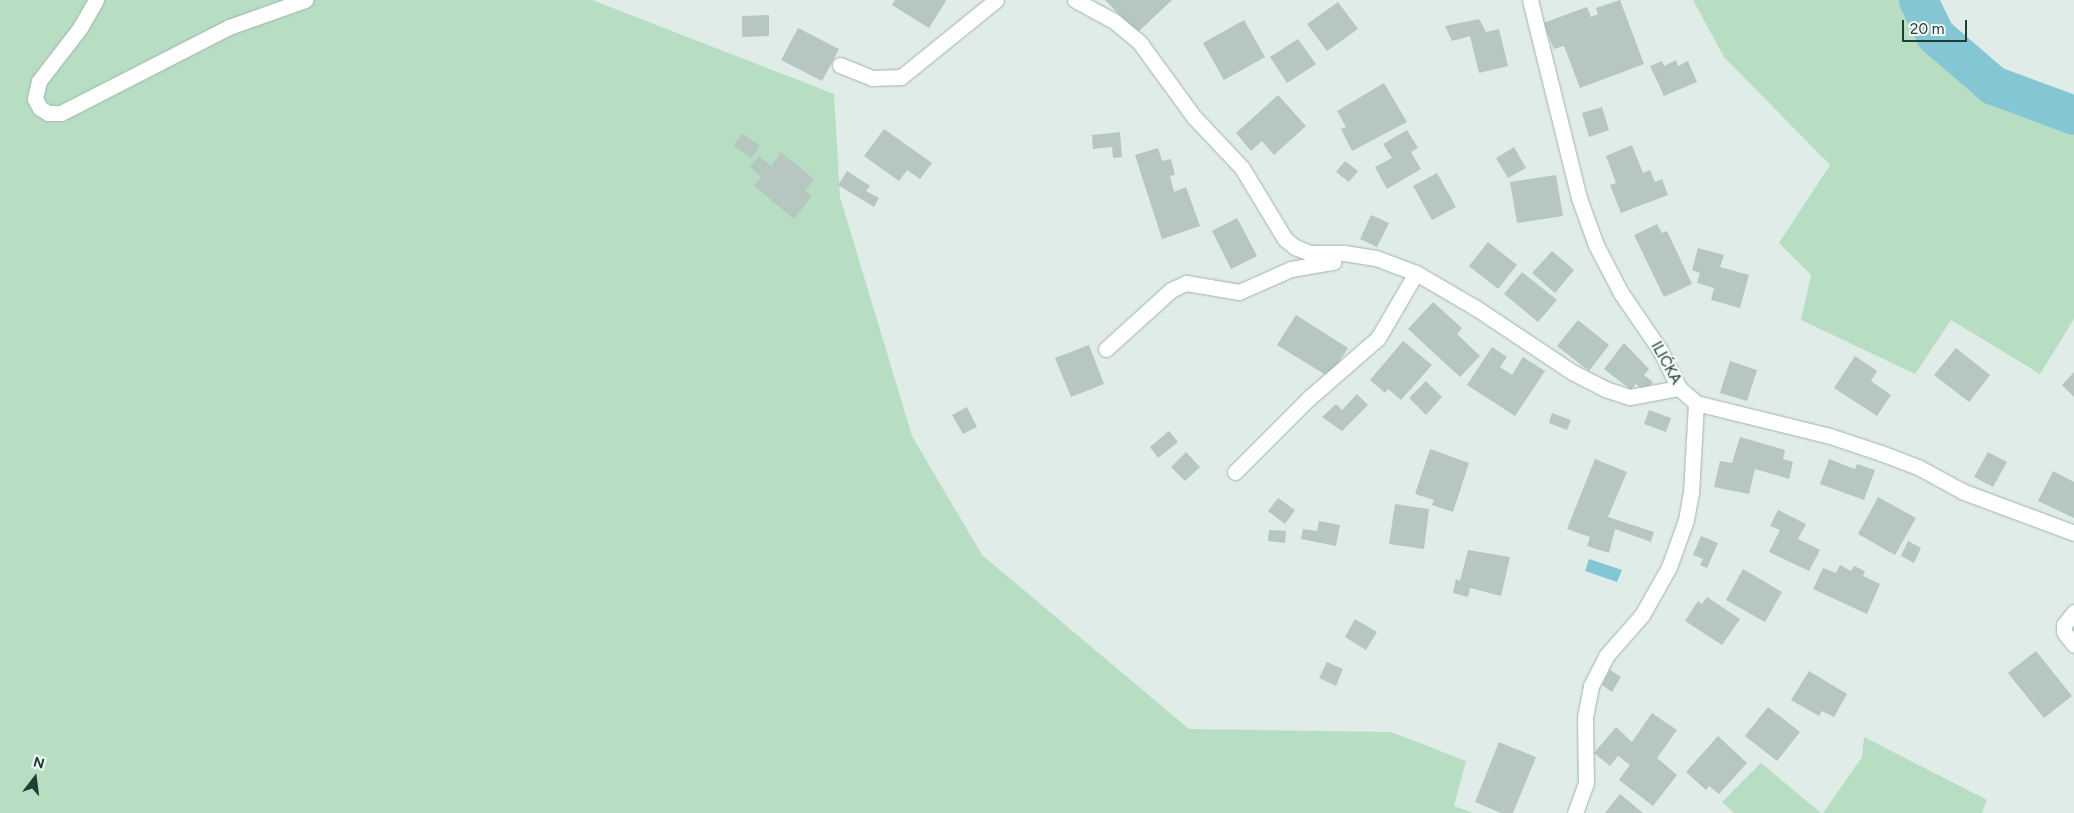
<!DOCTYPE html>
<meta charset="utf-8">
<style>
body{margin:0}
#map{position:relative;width:2074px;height:813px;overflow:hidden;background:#e0ece7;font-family:Figtree,sans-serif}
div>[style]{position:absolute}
.green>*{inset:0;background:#b7dec3}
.water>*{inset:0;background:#84c6d4}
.river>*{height:39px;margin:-19.5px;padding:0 19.5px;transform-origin:19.5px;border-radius:19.5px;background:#84c6d4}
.building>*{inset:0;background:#b5c7c0}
.roads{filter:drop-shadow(0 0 1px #a3b4ae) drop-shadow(0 0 1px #a3b4ae)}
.street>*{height:15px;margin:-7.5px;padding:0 7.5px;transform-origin:7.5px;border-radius:7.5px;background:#fff}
span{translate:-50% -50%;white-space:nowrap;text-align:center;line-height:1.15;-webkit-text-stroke:4px #f1f8f4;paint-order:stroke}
.street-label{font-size:15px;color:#203d36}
.north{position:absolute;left:10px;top:753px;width:50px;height:50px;-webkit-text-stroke:4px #f1f8f4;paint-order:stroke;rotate:15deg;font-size:14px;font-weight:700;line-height:20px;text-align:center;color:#203d36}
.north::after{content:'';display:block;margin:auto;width:18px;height:22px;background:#203d36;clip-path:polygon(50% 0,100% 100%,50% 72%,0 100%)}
.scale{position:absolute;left:1902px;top:20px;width:65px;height:22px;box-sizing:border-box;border:2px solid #203d36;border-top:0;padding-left:6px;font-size:15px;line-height:18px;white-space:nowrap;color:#203d36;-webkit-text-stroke:4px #f1f8f4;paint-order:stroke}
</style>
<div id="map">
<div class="green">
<i style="clip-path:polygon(0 0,592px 0,834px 94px,840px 197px,912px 436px,982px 555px,1189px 729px,1391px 732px,1466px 761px,1454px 806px,1473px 813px,0 813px)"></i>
<i style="clip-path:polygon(1693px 0,1911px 0,1943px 65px,1968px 86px,2024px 110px,2074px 123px,2074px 319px,2040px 374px,1951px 320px,1915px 374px,1801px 320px,1811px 275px,1779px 243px,1830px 165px,1724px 57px)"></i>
<i style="clip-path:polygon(1864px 737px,1987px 800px,1982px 813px,1823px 813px,1862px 757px)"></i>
<i style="clip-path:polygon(1761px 763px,1821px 813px,1734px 813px,1722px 802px)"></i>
</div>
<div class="water">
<i style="clip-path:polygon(1589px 559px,1622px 570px,1617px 582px,1585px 571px)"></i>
</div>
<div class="river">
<i style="left:1918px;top:0;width:39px;rotate:64deg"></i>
<i style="left:1935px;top:35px;width:77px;rotate:40.8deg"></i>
<i style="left:1993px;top:85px;width:86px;rotate:20.3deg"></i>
</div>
<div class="building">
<i style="clip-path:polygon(895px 0,945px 0,946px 1px,929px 28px,892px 5px)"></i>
<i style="clip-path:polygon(1105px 0,1172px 0,1137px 33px)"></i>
<i style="clip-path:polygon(1620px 0,1644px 64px,1580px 88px,1564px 46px,1554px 49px,1543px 23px,1587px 7px,1591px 17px,1598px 14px,1596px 8px)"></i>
<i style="clip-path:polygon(1338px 2px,1358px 29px,1327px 51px,1307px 24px)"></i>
<i style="clip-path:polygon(769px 15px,769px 36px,742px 37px,742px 16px)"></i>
<i style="clip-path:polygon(1479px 19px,1486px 32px,1499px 29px,1508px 66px,1479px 73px,1470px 36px,1452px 41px,1445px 26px)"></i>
<i style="clip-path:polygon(1244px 20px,1265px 57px,1224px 80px,1203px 43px)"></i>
<i style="clip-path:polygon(798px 28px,839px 49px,822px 81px,781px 60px)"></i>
<i style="clip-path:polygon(1298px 39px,1316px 64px,1287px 83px,1270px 57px)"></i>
<i style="clip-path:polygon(1676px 60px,1678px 66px,1688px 61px,1697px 82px,1664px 96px,1650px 66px,1662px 61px,1664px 66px)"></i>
<i style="clip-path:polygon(1384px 83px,1407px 122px,1352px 151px,1341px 129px,1346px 127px,1337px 111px)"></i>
<i style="clip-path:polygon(1278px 95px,1306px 126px,1274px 155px,1262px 141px,1251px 151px,1236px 133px)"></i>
<i style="clip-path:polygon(1602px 107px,1609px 130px,1589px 137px,1582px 113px)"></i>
<i style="clip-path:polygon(884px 129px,932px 163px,920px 179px,907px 170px,899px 181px,864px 156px)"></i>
<i style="clip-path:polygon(1407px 130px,1418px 148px,1411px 152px,1421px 169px,1387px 189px,1375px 167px,1392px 158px,1383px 144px)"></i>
<i style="clip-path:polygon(1120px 132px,1122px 157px,1113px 158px,1112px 147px,1093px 149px,1092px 135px)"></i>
<i style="clip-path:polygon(742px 133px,760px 146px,752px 158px,733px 146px)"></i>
<i style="clip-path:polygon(1632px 145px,1643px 173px,1650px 170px,1655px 182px,1662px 179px,1668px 195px,1621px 213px,1610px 185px,1616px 183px,1606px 156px)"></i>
<i style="clip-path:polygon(1514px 147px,1526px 168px,1508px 178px,1496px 158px)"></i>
<i style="clip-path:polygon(1158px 148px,1162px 161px,1171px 159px,1175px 175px,1170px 176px,1174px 192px,1186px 187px,1200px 226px,1162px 239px,1135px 155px)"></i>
<i style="clip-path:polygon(781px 152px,814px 179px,805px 191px,812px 196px,794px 219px,754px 186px,761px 177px,750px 167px,759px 156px,771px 166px)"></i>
<i style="clip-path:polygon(1345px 161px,1358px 171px,1349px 182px,1336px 172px)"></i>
<i style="clip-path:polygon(847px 171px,870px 186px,866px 191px,879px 198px,874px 207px,838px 185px)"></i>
<i style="clip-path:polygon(1437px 173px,1456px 207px,1432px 220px,1413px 186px)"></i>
<i style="clip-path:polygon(1556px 175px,1563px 216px,1517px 223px,1510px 182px)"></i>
<i style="clip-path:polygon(1371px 215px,1389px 223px,1377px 247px,1360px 239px)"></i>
<i style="clip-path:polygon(1237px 218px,1257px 256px,1231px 269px,1212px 231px)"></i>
<i style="clip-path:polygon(1657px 224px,1662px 233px,1667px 231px,1692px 284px,1664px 297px,1634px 235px)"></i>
<i style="clip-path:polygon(1488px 242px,1517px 265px,1498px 289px,1469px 266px)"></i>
<i style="clip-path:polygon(1698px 248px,1724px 255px,1720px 267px,1749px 275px,1740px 308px,1711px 300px,1714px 288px,1697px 283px,1700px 273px,1692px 270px)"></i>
<i style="clip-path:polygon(1552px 251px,1574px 270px,1555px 293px,1532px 273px)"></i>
<i style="clip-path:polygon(1522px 272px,1557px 300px,1538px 322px,1504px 294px)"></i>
<i style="clip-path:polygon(1433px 302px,1462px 328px,1457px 334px,1480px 356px,1460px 377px,1408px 329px)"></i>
<i style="clip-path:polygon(1296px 315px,1348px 348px,1329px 377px,1277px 345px)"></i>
<i style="clip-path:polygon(1578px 320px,1609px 345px,1589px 371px,1557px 346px)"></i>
<i style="clip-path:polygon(1403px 341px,1432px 365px,1401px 400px,1388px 389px,1385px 393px,1370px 380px)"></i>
<i style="clip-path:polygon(1624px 343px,1649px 369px,1644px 375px,1653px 382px,1645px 392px,1636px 384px,1631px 390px,1604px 369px)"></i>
<i style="clip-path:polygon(1089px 345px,1104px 384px,1071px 397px,1055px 358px)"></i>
<i style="clip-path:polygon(1492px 347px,1507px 357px,1500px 367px,1512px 375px,1523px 357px,1545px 371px,1515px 416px,1467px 385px)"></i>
<i style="clip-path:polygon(1956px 348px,1990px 375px,1969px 402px,1934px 375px)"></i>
<i style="clip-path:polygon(1855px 356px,1877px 371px,1871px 381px,1891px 395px,1877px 416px,1834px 388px)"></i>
<i style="clip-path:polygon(1730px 361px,1757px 370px,1747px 401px,1720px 393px)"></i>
<i style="clip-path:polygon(2074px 372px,2074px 397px,2062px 385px)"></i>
<i style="clip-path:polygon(1426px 381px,1442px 397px,1426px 415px,1409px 398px)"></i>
<i style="clip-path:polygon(1357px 394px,1368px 405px,1342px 431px,1322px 417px,1336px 404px,1342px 410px)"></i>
<i style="clip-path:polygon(967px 407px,977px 427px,963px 434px,952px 415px)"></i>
<i style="clip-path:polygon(1649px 410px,1671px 418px,1666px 432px,1644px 424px)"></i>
<i style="clip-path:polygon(1552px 413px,1571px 420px,1567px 430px,1549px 423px)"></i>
<i style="clip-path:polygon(1169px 431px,1178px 442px,1158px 458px,1150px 447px)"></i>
<i style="clip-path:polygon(1740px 437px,1785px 450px,1783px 459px,1793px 462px,1789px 479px,1755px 469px,1749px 494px,1714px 487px,1720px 461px,1732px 463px)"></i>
<i style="clip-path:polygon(1430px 449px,1469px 463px,1453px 512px,1432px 505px,1434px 500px,1415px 494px)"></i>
<i style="clip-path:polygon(1186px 452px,1200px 467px,1185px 481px,1171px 467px)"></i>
<i style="clip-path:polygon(1988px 452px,2007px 462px,1993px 487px,1974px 477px)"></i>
<i style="clip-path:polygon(1595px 459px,1627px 472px,1608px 517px,1654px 532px,1651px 542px,1615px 529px,1609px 553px,1587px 546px,1590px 537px,1567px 529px)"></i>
<i style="clip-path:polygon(1829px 459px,1855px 469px,1857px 464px,1875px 470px,1864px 500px,1820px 484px)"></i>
<i style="clip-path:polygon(2053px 471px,2074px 482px,2074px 518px,2038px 501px)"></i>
<i style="clip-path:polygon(1878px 497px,1916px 518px,1895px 555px,1858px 534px)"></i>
<i style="clip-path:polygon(1278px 498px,1295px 510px,1285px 524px,1268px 511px)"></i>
<i style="clip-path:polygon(1395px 504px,1429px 509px,1424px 549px,1389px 544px)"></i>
<i style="clip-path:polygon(1778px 510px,1806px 524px,1798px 539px,1820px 550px,1809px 571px,1769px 552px,1780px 530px,1770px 526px)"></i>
<i style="clip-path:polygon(1319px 521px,1340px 525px,1336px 546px,1301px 539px,1303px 529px,1317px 531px)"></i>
<i style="clip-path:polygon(1269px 530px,1286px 531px,1285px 543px,1268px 541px)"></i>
<i style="clip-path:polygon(1701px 536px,1718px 543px,1707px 568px,1700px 565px,1703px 559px,1693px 555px)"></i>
<i style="clip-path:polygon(1908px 541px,1921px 548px,1914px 563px,1901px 556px)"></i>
<i style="clip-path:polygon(1468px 550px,1510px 557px,1501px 596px,1470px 588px,1468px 597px,1453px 593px,1456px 579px,1460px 581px)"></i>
<i style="clip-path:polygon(1840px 565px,1851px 571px,1854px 566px,1865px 571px,1863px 576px,1880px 584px,1867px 614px,1813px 589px,1823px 568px,1836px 573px)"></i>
<i style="clip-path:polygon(1743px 569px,1782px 592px,1765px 622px,1726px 600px)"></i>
<i style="clip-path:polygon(1707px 597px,1740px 619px,1722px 645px,1685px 621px,1698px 601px,1702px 604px)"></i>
<i style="clip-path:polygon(1355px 619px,1377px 632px,1366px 650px,1345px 637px)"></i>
<i style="clip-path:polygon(2036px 651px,2072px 696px,2044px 718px,2008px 673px)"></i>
<i style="clip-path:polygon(1327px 662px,1343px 669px,1336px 686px,1319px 678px)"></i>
<i style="clip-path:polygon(1610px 670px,1621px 677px,1612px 692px,1602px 685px)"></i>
<i style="clip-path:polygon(1809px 671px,1847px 694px,1834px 717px,1822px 711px,1819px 716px,1791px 700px)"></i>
<i style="clip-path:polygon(1768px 707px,1800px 732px,1777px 761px,1745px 736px)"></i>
<i style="clip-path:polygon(1652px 713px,1677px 730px,1657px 758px,1677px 775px,1653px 806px,1619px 780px,1630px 765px,1618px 756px,1610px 766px,1594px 753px,1616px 727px,1632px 742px)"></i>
<i style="clip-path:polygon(1718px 736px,1747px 763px,1719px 794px,1709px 786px,1706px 790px,1686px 772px)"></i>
<i style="clip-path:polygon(1499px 742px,1536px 757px,1513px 813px,1501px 813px,1475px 802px)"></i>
<i style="clip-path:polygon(1620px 794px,1643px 813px,1605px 813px)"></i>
</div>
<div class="roads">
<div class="street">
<i style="left:96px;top:0;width:32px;rotate:120deg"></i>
<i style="left:80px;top:28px;width:67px;rotate:127.7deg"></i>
<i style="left:39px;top:81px;width:18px;rotate:103deg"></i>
<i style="left:35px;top:99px;width:10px;rotate:61deg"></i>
<i style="left:40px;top:108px;width:9px;rotate:32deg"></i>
<i style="left:48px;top:113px;width:13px"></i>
<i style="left:61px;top:113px;width:189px;rotate:-27.1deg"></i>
<i style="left:229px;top:27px;width:81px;rotate:-19.6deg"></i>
<i style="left:1075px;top:0;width:44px;rotate:28.3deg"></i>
<i style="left:1114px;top:21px;width:34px;rotate:40deg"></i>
<i style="left:1140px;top:43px;width:92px;rotate:53.9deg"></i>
<i style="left:1194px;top:117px;width:70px;rotate:46.7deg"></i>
<i style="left:1242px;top:168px;width:83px;rotate:58.8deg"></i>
<i style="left:1285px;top:239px;width:13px;rotate:39deg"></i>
<i style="left:1295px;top:247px;width:16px;rotate:22deg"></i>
<i style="left:1310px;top:253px;width:34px"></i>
<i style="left:1344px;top:253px;width:32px;rotate:9deg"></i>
<i style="left:1376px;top:258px;width:43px;rotate:20.6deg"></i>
<i style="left:1416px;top:273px;width:69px;rotate:30.3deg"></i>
<i style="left:1476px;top:308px;width:115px;rotate:33.7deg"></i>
<i style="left:1572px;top:372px;width:37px;rotate:27deg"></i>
<i style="left:1605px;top:389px;width:26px;rotate:18deg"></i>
<i style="left:1630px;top:397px;width:50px;rotate:-10.4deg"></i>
<i style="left:1530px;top:0;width:204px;rotate:76.1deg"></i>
<i style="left:1579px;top:198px;width:50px;rotate:70.1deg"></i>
<i style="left:1596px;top:245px;width:54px;rotate:62.5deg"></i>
<i style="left:1621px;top:293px;width:69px;rotate:55.6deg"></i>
<i style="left:1660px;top:350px;width:42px;rotate:63.4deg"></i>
<i style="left:1679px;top:388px;width:23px;rotate:41deg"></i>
<i style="left:1696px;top:403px;width:138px;rotate:13.8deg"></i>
<i style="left:1830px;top:436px;width:54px;rotate:18.4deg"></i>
<i style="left:1881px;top:453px;width:40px;rotate:21deg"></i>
<i style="left:1918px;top:467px;width:52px;rotate:28.5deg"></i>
<i style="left:1964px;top:492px;width:117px;rotate:20.4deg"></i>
<i style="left:840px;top:65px;width:35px;rotate:22deg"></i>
<i style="left:872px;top:78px;width:29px;rotate:-2deg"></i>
<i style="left:901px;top:77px;width:122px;rotate:-39deg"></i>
<i style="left:1106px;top:349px;width:88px;rotate:-42.2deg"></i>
<i style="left:1171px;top:290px;width:17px;rotate:-25deg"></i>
<i style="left:1186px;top:283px;width:54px;rotate:9.6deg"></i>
<i style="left:1239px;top:292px;width:57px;rotate:-23.9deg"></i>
<i style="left:1291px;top:269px;width:43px;rotate:-9.5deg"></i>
<i style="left:1235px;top:472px;width:105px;rotate:-45deg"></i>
<i style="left:1309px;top:398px;width:91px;rotate:-41deg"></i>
<i style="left:1378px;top:338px;width:75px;rotate:-59.7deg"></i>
<i style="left:2074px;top:612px;width:16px;rotate:128deg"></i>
<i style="left:2064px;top:625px;width:7px;rotate:90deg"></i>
<i style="left:2064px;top:632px;width:16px;rotate:52deg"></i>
<i style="left:1575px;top:813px;width:33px;rotate:-70deg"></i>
<i style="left:1586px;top:782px;width:65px;rotate:-90.9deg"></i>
<i style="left:1585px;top:717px;width:32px;rotate:-79deg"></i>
<i style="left:1591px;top:686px;width:34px;rotate:-63deg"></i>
<i style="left:1606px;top:656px;width:55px;rotate:-48.7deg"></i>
<i style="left:1642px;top:615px;width:55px;rotate:-60.6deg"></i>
<i style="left:1669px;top:567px;width:50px;rotate:-70.1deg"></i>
<i style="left:1686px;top:520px;width:27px;rotate:-80deg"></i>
<i style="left:1691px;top:493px;width:90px;rotate:-86.8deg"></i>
</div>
</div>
<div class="street-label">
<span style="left:1666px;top:363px;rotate:61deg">ILIĆKA</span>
</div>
<div class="north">N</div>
<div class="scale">20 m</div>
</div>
